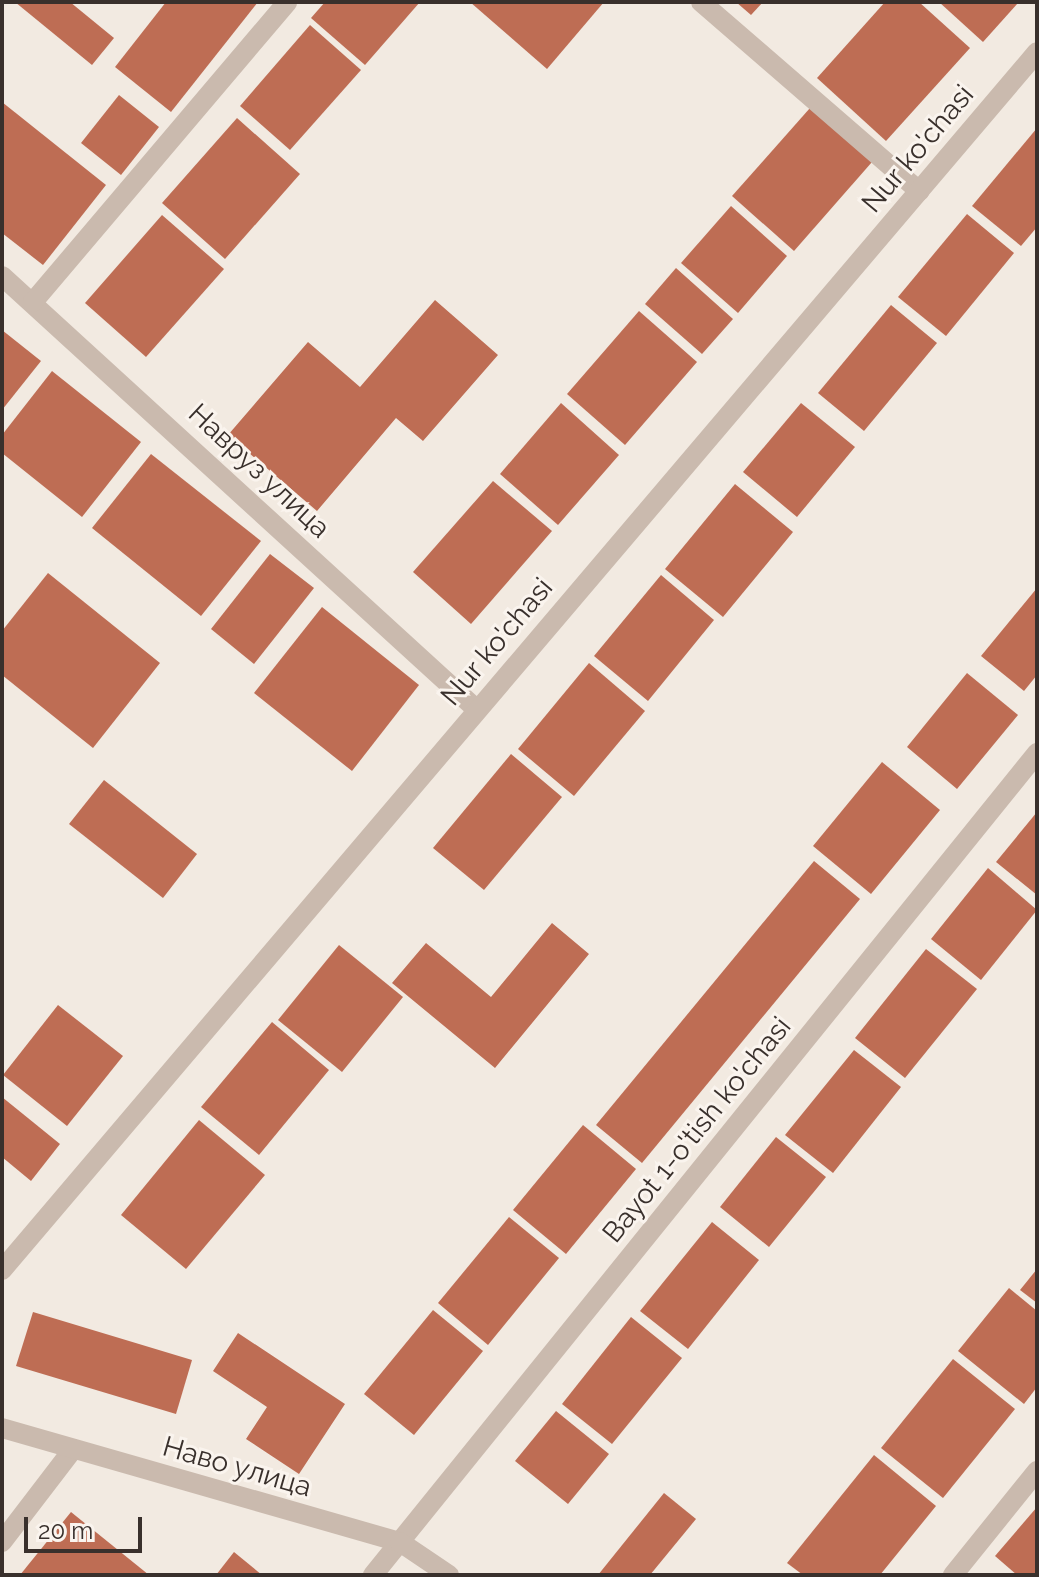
<!DOCTYPE html>
<meta charset="utf-8">
<style>
body{margin:0}
#map{position:relative;width:1039px;height:1577px;overflow:hidden;background:#f2eae1;font-family:Raleway,sans-serif}
div>[style]{position:absolute}
.building>*{inset:0;background:#be6d54}
.minor>*{height:20px;margin:-10px;padding:0 10px;transform-origin:10px;border-radius:10px;background:#cabaae}
.tertiary>*{height:20px;margin:-10px;padding:0 10px;transform-origin:10px;border-radius:10px;background:#cabaae}
span{translate:-50% -50%;white-space:nowrap;text-align:center;line-height:1.15;-webkit-text-stroke:6px #faf4ee;paint-order:stroke}
.street-label{font-size:28px;color:#39302c}
.frame{position:absolute;inset:0;border:4px solid #39302c;pointer-events:none}
.scale{position:absolute;left:24px;top:1517px;width:118px;height:36px;box-sizing:border-box;border:4px solid #39302c;border-top:0;padding-left:10px;font-size:24px;line-height:28px;white-space:nowrap;color:#39302c;-webkit-text-stroke:6px #faf4ee;paint-order:stroke}
</style>
<div id="map">
<div class="building">
<i style="clip-path:polygon(15px 2px,70px 2px,114px 38px,92px 65px)"></i>
<i style="clip-path:polygon(166px 2px,258px 2px,171px 112px,115px 67px)"></i>
<i style="clip-path:polygon(325px 2px,420px 2px,365px 65px,311px 18px)"></i>
<i style="clip-path:polygon(470px 2px,604px 2px,547px 69px)"></i>
<i style="clip-path:polygon(736px 2px,763px 2px,751px 15px)"></i>
<i style="clip-path:polygon(885px 2px,919px 2px,970px 48px,886px 141px,817px 78px)"></i>
<i style="clip-path:polygon(939px 2px,1019px 2px,983px 42px)"></i>
<i style="clip-path:polygon(310px 25px,361px 70px,290px 150px,240px 106px)"></i>
<i style="clip-path:polygon(119px 95px,159px 127px,121px 175px,81px 143px)"></i>
<i style="clip-path:polygon(2px 102px,106px 185px,43px 265px,2px 233px)"></i>
<i style="clip-path:polygon(810px 108px,872px 162px,794px 251px,732px 196px)"></i>
<i style="clip-path:polygon(237px 118px,300px 174px,225px 259px,162px 203px)"></i>
<i style="clip-path:polygon(1037px 128px,1037px 227px,1021px 246px,972px 206px)"></i>
<i style="clip-path:polygon(731px 206px,787px 256px,738px 313px,681px 263px)"></i>
<i style="clip-path:polygon(967px 214px,1014px 253px,946px 336px,898px 297px)"></i>
<i style="clip-path:polygon(162px 215px,224px 269px,146px 357px,85px 303px)"></i>
<i style="clip-path:polygon(676px 268px,733px 319px,702px 354px,645px 304px)"></i>
<i style="clip-path:polygon(435px 300px,498px 355px,423px 441px,396px 418px,317px 511px,228px 435px,308px 342px,360px 387px)"></i>
<i style="clip-path:polygon(891px 305px,937px 343px,864px 431px,818px 393px)"></i>
<i style="clip-path:polygon(639px 311px,697px 362px,625px 445px,567px 394px)"></i>
<i style="clip-path:polygon(2px 330px,41px 361px,2px 410px)"></i>
<i style="clip-path:polygon(52px 371px,141px 442px,82px 517px,2px 453px,2px 435px)"></i>
<i style="clip-path:polygon(561px 403px,619px 455px,558px 525px,500px 474px)"></i>
<i style="clip-path:polygon(801px 403px,855px 447px,797px 517px,743px 472px)"></i>
<i style="clip-path:polygon(151px 454px,261px 541px,201px 616px,92px 528px)"></i>
<i style="clip-path:polygon(493px 481px,552px 531px,471px 624px,413px 572px)"></i>
<i style="clip-path:polygon(735px 484px,793px 532px,723px 617px,665px 569px)"></i>
<i style="clip-path:polygon(270px 554px,314px 588px,254px 664px,211px 629px)"></i>
<i style="clip-path:polygon(48px 573px,160px 663px,93px 748px,2px 675px,2px 631px)"></i>
<i style="clip-path:polygon(661px 575px,714px 620px,648px 701px,594px 656px)"></i>
<i style="clip-path:polygon(1037px 588px,1037px 675px,1024px 691px,981px 656px)"></i>
<i style="clip-path:polygon(322px 607px,419px 685px,352px 771px,254px 693px)"></i>
<i style="clip-path:polygon(589px 663px,645px 711px,574px 796px,518px 749px)"></i>
<i style="clip-path:polygon(967px 673px,1018px 715px,957px 789px,907px 747px)"></i>
<i style="clip-path:polygon(511px 754px,562px 797px,484px 890px,433px 848px)"></i>
<i style="clip-path:polygon(882px 762px,940px 810px,871px 894px,813px 846px)"></i>
<i style="clip-path:polygon(104px 780px,197px 854px,163px 898px,69px 824px)"></i>
<i style="clip-path:polygon(1037px 812px,1037px 895px,996px 862px)"></i>
<i style="clip-path:polygon(814px 861px,860px 899px,642px 1163px,596px 1125px)"></i>
<i style="clip-path:polygon(988px 868px,1037px 910px,981px 980px,931px 939px)"></i>
<i style="clip-path:polygon(552px 923px,589px 954px,495px 1068px,392px 983px,426px 943px,491px 997px)"></i>
<i style="clip-path:polygon(339px 945px,403px 997px,342px 1072px,278px 1020px)"></i>
<i style="clip-path:polygon(926px 949px,977px 989px,905px 1078px,855px 1038px)"></i>
<i style="clip-path:polygon(58px 1005px,123px 1056px,67px 1126px,3px 1075px)"></i>
<i style="clip-path:polygon(272px 1022px,329px 1070px,259px 1155px,201px 1107px)"></i>
<i style="clip-path:polygon(854px 1050px,901px 1087px,833px 1173px,785px 1135px)"></i>
<i style="clip-path:polygon(2px 1097px,60px 1144px,31px 1181px,2px 1157px)"></i>
<i style="clip-path:polygon(199px 1120px,265px 1175px,186px 1269px,121px 1215px)"></i>
<i style="clip-path:polygon(583px 1125px,636px 1169px,566px 1254px,513px 1210px)"></i>
<i style="clip-path:polygon(776px 1137px,826px 1177px,769px 1247px,720px 1207px)"></i>
<i style="clip-path:polygon(509px 1217px,559px 1258px,488px 1345px,438px 1303px)"></i>
<i style="clip-path:polygon(712px 1222px,759px 1260px,688px 1349px,640px 1311px)"></i>
<i style="clip-path:polygon(1037px 1269px,1037px 1303px,1020px 1290px)"></i>
<i style="clip-path:polygon(1009px 1288px,1037px 1311px,1037px 1387px,1024px 1404px,958px 1351px)"></i>
<i style="clip-path:polygon(433px 1310px,483px 1351px,414px 1435px,364px 1394px)"></i>
<i style="clip-path:polygon(33px 1312px,192px 1360px,176px 1414px,16px 1366px)"></i>
<i style="clip-path:polygon(631px 1317px,682px 1358px,612px 1444px,562px 1404px)"></i>
<i style="clip-path:polygon(238px 1333px,345px 1404px,299px 1474px,246px 1439px,267px 1407px,213px 1371px)"></i>
<i style="clip-path:polygon(953px 1359px,1015px 1409px,943px 1498px,881px 1448px)"></i>
<i style="clip-path:polygon(556px 1411px,609px 1454px,568px 1504px,515px 1461px)"></i>
<i style="clip-path:polygon(874px 1455px,936px 1506px,880px 1575px,803px 1575px,787px 1563px)"></i>
<i style="clip-path:polygon(664px 1493px,696px 1519px,650px 1575px,598px 1575px)"></i>
<i style="clip-path:polygon(1037px 1507px,1037px 1575px,1017px 1575px,995px 1556px)"></i>
<i style="clip-path:polygon(71px 1512px,149px 1575px,20px 1575px)"></i>
<i style="clip-path:polygon(234px 1552px,262px 1575px,216px 1575px)"></i>
</div>
<div class="minor">
<i style="left:701px;top:2px;width:289px;rotate:40.9deg"></i>
<i style="left:2px;top:276px;width:642px;rotate:42.41deg"></i>
<i style="left:33px;top:302px;width:393px;rotate:-49.7deg"></i>
<i style="left:2px;top:1270px;width:1598px;rotate:-49.64deg"></i>
<i style="left:2px;top:1542px;width:117px;rotate:-52.6deg"></i>
<i style="left:373px;top:1575px;width:1057px;rotate:-51.07deg"></i>
<i style="left:953px;top:1575px;width:134px;rotate:-51.1deg"></i>
</div>
<div class="tertiary">
<i style="left:2px;top:1428px;width:414px;rotate:16deg"></i>
<i style="left:400px;top:1542px;width:59px;rotate:34deg"></i>
</div>
<div class="street-label">
<span style="left:918px;top:149px;rotate:-50deg">Nur ko'chasi</span>
<span style="left:259px;top:471px;rotate:43deg">Навруз улица</span>
<span style="left:497px;top:642px;rotate:-50deg">Nur ko'chasi</span>
<span style="left:697px;top:1130px;rotate:-51deg">Bayot 1-o'tish ko'chasi</span>
<span style="left:237px;top:1467px;rotate:16deg">Наво улица</span>
</div>
<div class="frame"></div>
<div class="scale">20 m</div>
</div>
